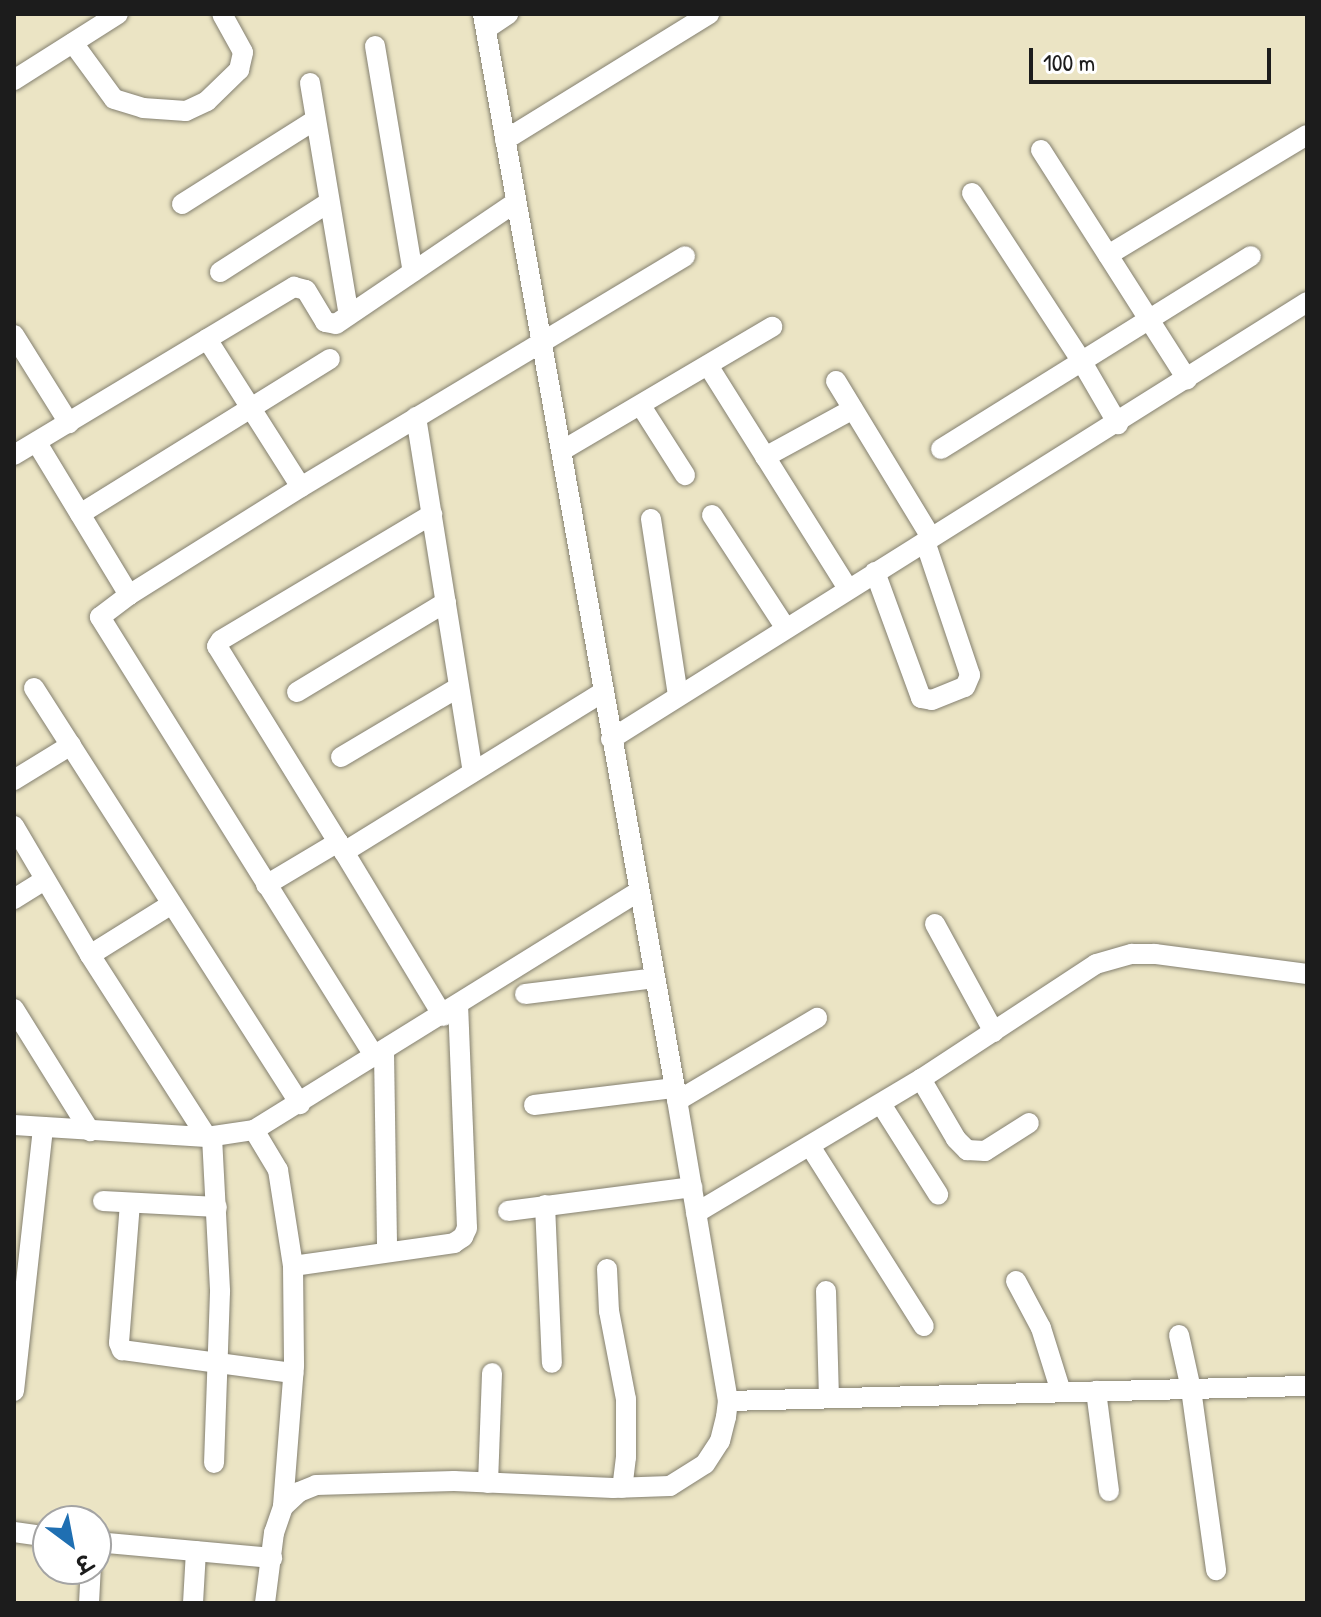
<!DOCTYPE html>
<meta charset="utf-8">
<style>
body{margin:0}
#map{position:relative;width:1321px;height:1617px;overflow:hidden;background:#ebe4c4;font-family:"Patrick Hand","Playpen Sans Deva",sans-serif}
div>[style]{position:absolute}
.roads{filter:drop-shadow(0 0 2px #848070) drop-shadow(0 0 2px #848070)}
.minor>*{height:20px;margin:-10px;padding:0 10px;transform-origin:10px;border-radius:10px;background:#fff}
span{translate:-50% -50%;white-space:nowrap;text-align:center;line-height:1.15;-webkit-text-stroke:7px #fff;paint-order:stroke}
.frame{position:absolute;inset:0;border:16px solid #1c1c1c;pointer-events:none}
.north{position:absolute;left:32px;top:1505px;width:80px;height:80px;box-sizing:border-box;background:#fff;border:2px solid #a4a4a4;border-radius:50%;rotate:148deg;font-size:22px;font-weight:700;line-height:32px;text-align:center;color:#1c1c1c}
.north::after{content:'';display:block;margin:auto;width:28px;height:36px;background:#1f6fb2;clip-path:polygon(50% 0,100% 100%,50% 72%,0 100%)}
.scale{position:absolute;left:1029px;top:48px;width:242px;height:36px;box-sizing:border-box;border:4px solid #1c1c1c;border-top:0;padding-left:10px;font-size:24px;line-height:28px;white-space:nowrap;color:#1c1c1c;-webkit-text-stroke:6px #fff;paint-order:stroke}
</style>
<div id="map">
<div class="roads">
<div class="minor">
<i style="left:486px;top:29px;width:27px;rotate:-34deg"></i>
<i style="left:73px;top:43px;width:69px;rotate:53.8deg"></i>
<i style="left:114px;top:99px;width:30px;rotate:17deg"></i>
<i style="left:143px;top:108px;width:43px;rotate:4deg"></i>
<i style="left:186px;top:111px;width:23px;rotate:-25deg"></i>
<i style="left:207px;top:101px;width:45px;rotate:-44.1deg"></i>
<i style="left:239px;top:70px;width:18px;rotate:-77deg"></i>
<i style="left:243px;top:52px;width:43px;rotate:-118.9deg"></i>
<i style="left:375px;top:46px;width:229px;rotate:80.5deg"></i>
<i style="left:14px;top:80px;width:123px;rotate:-32.4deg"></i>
<i style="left:310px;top:83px;width:235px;rotate:80.5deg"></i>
<i style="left:505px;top:140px;width:240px;rotate:-31.7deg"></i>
<i style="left:1041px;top:150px;width:272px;rotate:57.5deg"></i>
<i style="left:972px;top:193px;width:202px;rotate:56.9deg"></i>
<i style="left:1082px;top:362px;width:72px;rotate:59.9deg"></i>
<i style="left:182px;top:204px;width:157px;rotate:-32.3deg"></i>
<i style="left:1108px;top:255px;width:232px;rotate:-31.1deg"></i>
<i style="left:220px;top:272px;width:128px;rotate:-32.6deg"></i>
<i style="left:14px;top:335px;width:104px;rotate:58deg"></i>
<i style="left:207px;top:339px;width:175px;rotate:57.6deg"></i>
<i style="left:709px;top:367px;width:262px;rotate:57.9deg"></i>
<i style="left:836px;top:381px;width:183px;rotate:58.7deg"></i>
<i style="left:641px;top:406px;width:82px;rotate:57.5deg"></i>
<i style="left:416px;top:417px;width:359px;rotate:80.9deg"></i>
<i style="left:37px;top:443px;width:178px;rotate:58.8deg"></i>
<i style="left:941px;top:449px;width:365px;rotate:-31.9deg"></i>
<i style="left:563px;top:450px;width:243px;rotate:-30.5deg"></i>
<i style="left:14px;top:455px;width:327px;rotate:-31deg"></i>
<i style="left:294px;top:287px;width:12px;rotate:14deg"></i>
<i style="left:306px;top:290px;width:37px;rotate:59deg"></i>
<i style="left:325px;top:322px;width:11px;rotate:10deg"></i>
<i style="left:336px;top:324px;width:216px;rotate:-34.1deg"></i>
<i style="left:765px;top:457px;width:100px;rotate:-28.6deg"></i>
<i style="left:80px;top:514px;width:294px;rotate:-31.8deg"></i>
<i style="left:712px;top:515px;width:134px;rotate:56.9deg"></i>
<i style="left:651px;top:519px;width:179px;rotate:81.3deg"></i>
<i style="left:875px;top:572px;width:134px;rotate:69.9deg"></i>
<i style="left:921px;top:698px;width:11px;rotate:10deg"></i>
<i style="left:932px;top:700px;width:35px;rotate:-22deg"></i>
<i style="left:965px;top:687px;width:13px;rotate:-67deg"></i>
<i style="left:970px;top:675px;width:141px;rotate:-108.6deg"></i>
<i style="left:34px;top:688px;width:494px;rotate:57.4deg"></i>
<i style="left:297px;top:692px;width:174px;rotate:-31.1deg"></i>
<i style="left:611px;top:739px;width:822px;rotate:-32.12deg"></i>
<i style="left:341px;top:757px;width:137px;rotate:-30.7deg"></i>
<i style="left:14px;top:780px;width:67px;rotate:-31.6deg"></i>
<i style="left:14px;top:826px;width:150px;rotate:59.5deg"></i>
<i style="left:90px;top:955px;width:216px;rotate:57.3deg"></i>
<i style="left:338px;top:842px;width:230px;rotate:-121.7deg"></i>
<i style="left:217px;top:646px;width:7px;rotate:-56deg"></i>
<i style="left:221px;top:640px;width:246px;rotate:-30.8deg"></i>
<i style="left:266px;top:885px;width:84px;rotate:-30.8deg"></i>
<i style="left:338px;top:842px;width:12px;rotate:59deg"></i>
<i style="left:14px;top:899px;width:36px;rotate:-32deg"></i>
<i style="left:935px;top:924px;width:123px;rotate:61.4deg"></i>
<i style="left:90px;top:955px;width:94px;rotate:-32deg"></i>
<i style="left:525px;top:994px;width:131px;rotate:-7deg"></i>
<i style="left:14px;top:1009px;width:144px;rotate:58.1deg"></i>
<i style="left:443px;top:1016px;width:192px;rotate:-121.1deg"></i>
<i style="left:344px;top:852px;width:304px;rotate:-31.7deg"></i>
<i style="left:384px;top:1052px;width:199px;rotate:89.1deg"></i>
<i style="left:375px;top:1057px;width:519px;rotate:-122.01deg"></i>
<i style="left:100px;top:617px;width:36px;rotate:-37deg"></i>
<i style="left:129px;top:595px;width:203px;rotate:-32.1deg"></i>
<i style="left:301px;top:487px;width:448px;rotate:-31deg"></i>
<i style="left:921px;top:1079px;width:69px;rotate:59.7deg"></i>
<i style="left:956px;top:1139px;width:16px;rotate:45deg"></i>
<i style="left:967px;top:1150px;width:18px;rotate:3deg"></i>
<i style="left:985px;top:1151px;width:52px;rotate:-32.5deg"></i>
<i style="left:677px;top:1101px;width:163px;rotate:-30.7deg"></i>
<i style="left:881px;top:1104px;width:107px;rotate:57.7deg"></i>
<i style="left:534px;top:1105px;width:142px;rotate:-6.9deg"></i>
<i style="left:14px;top:1125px;width:193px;rotate:3.6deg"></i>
<i style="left:207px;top:1137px;width:48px;rotate:-8.5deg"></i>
<i style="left:254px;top:1130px;width:452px;rotate:-31.8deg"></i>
<i style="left:254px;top:1130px;width:47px;rotate:59deg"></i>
<i style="left:278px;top:1170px;width:97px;rotate:81.1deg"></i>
<i style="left:293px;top:1266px;width:100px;rotate:89.4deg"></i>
<i style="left:294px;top:1366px;width:141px;rotate:94.5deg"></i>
<i style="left:212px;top:1137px;width:155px;rotate:87deg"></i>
<i style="left:220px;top:1292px;width:171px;rotate:92deg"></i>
<i style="left:810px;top:1146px;width:213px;rotate:57.7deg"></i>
<i style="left:103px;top:1201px;width:114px;rotate:3deg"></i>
<i style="left:130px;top:1203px;width:140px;rotate:94.5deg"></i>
<i style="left:119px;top:1343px;width:8px;rotate:67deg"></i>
<i style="left:122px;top:1350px;width:173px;rotate:7.7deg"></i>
<i style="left:545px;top:1205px;width:158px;rotate:87.5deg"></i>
<i style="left:508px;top:1211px;width:186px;rotate:-7.4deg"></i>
<i style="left:696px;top:1213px;width:262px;rotate:-30.8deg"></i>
<i style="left:921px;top:1079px;width:209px;rotate:-33.3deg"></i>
<i style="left:1096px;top:964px;width:37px;rotate:-16deg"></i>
<i style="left:1132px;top:954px;width:23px"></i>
<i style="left:1155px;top:954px;width:153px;rotate:7.5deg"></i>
<i style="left:293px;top:1266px;width:163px;rotate:-8.1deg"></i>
<i style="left:454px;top:1243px;width:11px;rotate:-34deg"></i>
<i style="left:463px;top:1237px;width:10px;rotate:-66deg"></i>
<i style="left:467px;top:1228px;width:222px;rotate:-92.3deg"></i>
<i style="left:607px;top:1269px;width:42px;rotate:87.3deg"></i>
<i style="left:609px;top:1311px;width:90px;rotate:79.1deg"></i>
<i style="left:626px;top:1399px;width:58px;rotate:90deg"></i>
<i style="left:626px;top:1457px;width:31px;rotate:97deg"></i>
<i style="left:1016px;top:1281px;width:53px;rotate:62deg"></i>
<i style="left:1041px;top:1328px;width:67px;rotate:72.6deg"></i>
<i style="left:826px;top:1291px;width:107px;rotate:88.4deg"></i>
<i style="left:1179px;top:1335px;width:55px;rotate:77.5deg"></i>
<i style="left:1191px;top:1389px;width:183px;rotate:82.1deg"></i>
<i style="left:14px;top:1391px;width:265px;rotate:-83.7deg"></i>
<i style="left:1096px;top:1391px;width:101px;rotate:82.6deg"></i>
<i style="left:728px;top:1401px;width:578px;rotate:-1.49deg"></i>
<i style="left:488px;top:1483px;width:110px;rotate:-87.9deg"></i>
<i style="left:14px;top:1532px;width:34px;rotate:8deg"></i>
<i style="left:96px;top:1542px;width:177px;rotate:5.2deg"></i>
<i style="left:89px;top:1603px;width:34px;rotate:-87deg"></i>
<i style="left:193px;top:1603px;width:52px;rotate:-86.7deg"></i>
<i style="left:265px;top:1603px;width:71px;rotate:-82.7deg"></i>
<i style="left:274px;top:1533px;width:28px;rotate:-71deg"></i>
<i style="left:283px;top:1507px;width:22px;rotate:-43deg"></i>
<i style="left:299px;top:1492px;width:18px;rotate:-22deg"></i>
<i style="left:316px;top:1485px;width:138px;rotate:-1.7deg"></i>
<i style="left:454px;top:1481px;width:159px;rotate:2.5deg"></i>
<i style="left:613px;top:1488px;width:57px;rotate:-2deg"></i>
<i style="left:670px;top:1486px;width:41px;rotate:-32.2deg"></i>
<i style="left:705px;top:1464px;width:27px;rotate:-57deg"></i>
<i style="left:720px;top:1441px;width:25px;rotate:-76deg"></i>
<i style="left:726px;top:1417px;width:16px;rotate:-83deg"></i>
<i style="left:728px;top:1401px;width:317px;rotate:-99.6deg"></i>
<i style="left:675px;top:1088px;width:1091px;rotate:-100.14deg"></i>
</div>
</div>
<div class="frame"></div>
<div class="north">उ</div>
<div class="scale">100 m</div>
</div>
